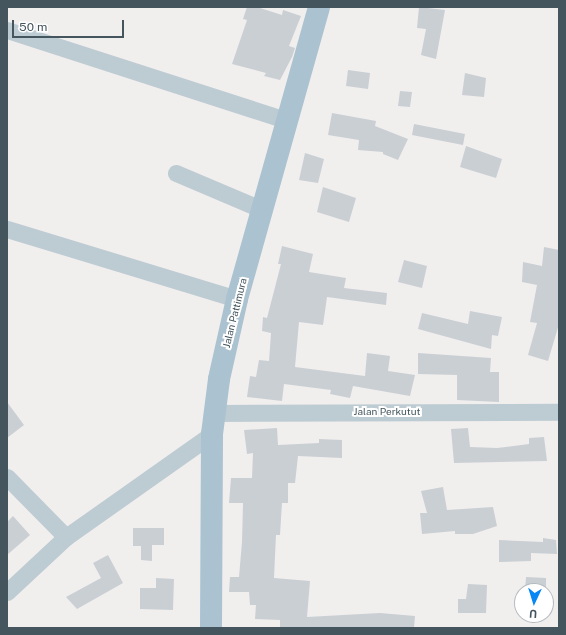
<!DOCTYPE html>
<style>
body{margin:0}
#map{position:relative;width:566px;height:635px;overflow:hidden;background:#f1eeee;font-family:"Public Sans",sans-serif}
div>[style]{position:absolute}
.building>*{inset:0;background:#cacfd4}
.minor>*{height:17px;margin:-8.5px;padding:0 8.5px;transform-origin:8.5px;border-radius:8.5px;background:#bdcbd2}
.major>*{height:22px;margin:-11px;padding:0 11px;transform-origin:11px;border-radius:11px;background:#abc2d0}
span{translate:-50% -50%;white-space:nowrap;text-align:center;line-height:1.15;-webkit-text-stroke:4px #fff;paint-order:stroke}
.street-label{font-size:10px;color:#44555e}
.frame{position:absolute;inset:0;border:8px solid #44555e;pointer-events:none}
.north{position:absolute;left:514px;top:583px;width:40px;height:40px;box-sizing:border-box;background:#fff;border:1px solid #b4bbbf;border-radius:50%;rotate:184deg;font-size:11px;font-weight:700;line-height:16px;text-align:center;color:#44555e}
.north::after{content:'';display:block;margin:auto;width:14px;height:18px;background:#0687f3;clip-path:polygon(50% 0,100% 100%,50% 72%,0 100%)}
.scale{position:absolute;left:12px;top:20px;width:112px;height:18px;box-sizing:border-box;border:2px solid #44555e;border-top:0;padding-left:5px;font-size:12px;line-height:14px;white-space:nowrap;color:#44555e;-webkit-text-stroke:3px #fff;paint-order:stroke}
</style>
<div id="map">
<div class="building">
<i style="clip-path:polygon(247px 7px,257px 7px,282px 15px,283px 10px,301px 16px,289px 46px,295px 48px,292px 57px,280px 80px,264px 76px,266px 73px,232px 64px,247px 20px,243px 19px)"></i>
<i style="clip-path:polygon(419px 7px,445px 10px,436px 59px,421px 55px,426px 29px,417px 28px)"></i>
<i style="clip-path:polygon(348px 70px,370px 73px,368px 89px,346px 86px)"></i>
<i style="clip-path:polygon(465px 73px,486px 78px,484px 97px,462px 95px)"></i>
<i style="clip-path:polygon(400px 91px,412px 92px,410px 107px,398px 106px)"></i>
<i style="clip-path:polygon(332px 113px,376px 121px,375px 126px,408px 139px,398px 160px,383px 154px,383px 152px,358px 150px,359px 140px,328px 135px)"></i>
<i style="clip-path:polygon(414px 124px,465px 134px,463px 145px,412px 135px)"></i>
<i style="clip-path:polygon(466px 146px,502px 159px,496px 178px,460px 167px)"></i>
<i style="clip-path:polygon(305px 153px,324px 159px,318px 183px,299px 180px)"></i>
<i style="clip-path:polygon(323px 187px,356px 198px,349px 222px,317px 212px)"></i>
<i style="clip-path:polygon(282px 246px,313px 254px,309px 272px,346px 278px,344px 288px,387px 293px,386px 305px,327px 297px,323px 325px,299px 322px,295px 367px,365px 376px,367px 353px,390px 356px,388px 371px,415px 375px,410px 396px,353px 386px,350px 398px,330px 394px,331px 390px,284px 384px,282px 401px,247px 397px,250px 376px,256px 377px,259px 360px,269px 361px,271px 333px,262px 331px,263px 317px,267px 318px,281px 264px,278px 264px)"></i>
<i style="clip-path:polygon(544px 247px,559px 250px,559px 324px,548px 361px,528px 355px,537px 323px,530px 322px,537px 285px,522px 282px,523px 262px,542px 266px)"></i>
<i style="clip-path:polygon(404px 260px,427px 266px,422px 288px,398px 282px)"></i>
<i style="clip-path:polygon(470px 311px,502px 317px,498px 336px,492px 335px,491px 349px,418px 329px,422px 313px,468px 324px)"></i>
<i style="clip-path:polygon(418px 353px,491px 358px,490px 372px,499px 372px,499px 402px,457px 400px,457px 375px,418px 374px)"></i>
<i style="clip-path:polygon(7px 402px,24px 425px,7px 438px)"></i>
<i style="clip-path:polygon(277px 428px,278px 445px,319px 443px,319px 439px,342px 440px,342px 458px,298px 456px,295px 483px,288px 483px,288px 503px,282px 503px,280px 535px,276px 535px,274px 578px,310px 581px,307px 617px,380px 613px,415px 616px,414px 628px,280px 628px,280px 620px,255px 619px,256px 605px,250px 605px,249px 592px,229px 592px,230px 577px,239px 577px,242px 542px,243px 503px,229px 503px,231px 478px,252px 478px,253px 453px,247px 454px,244px 430px)"></i>
<i style="clip-path:polygon(468px 428px,470px 447px,497px 448px,529px 444px,529px 438px,544px 437px,547px 461px,454px 463px,451px 429px)"></i>
<i style="clip-path:polygon(443px 487px,447px 510px,493px 507px,497px 526px,473px 534px,455px 534px,455px 531px,422px 534px,420px 513px,427px 513px,421px 491px)"></i>
<i style="clip-path:polygon(13px 516px,30px 535px,7px 555px,7px 522px)"></i>
<i style="clip-path:polygon(133px 528px,164px 528px,164px 545px,152px 545px,152px 561px,141px 560px,141px 546px,133px 546px)"></i>
<i style="clip-path:polygon(543px 538px,556px 540px,557px 554px,531px 553px,531px 561px,499px 562px,499px 540px,543px 542px)"></i>
<i style="clip-path:polygon(108px 555px,123px 583px,77px 609px,66px 597px,101px 578px,93px 563px)"></i>
<i style="clip-path:polygon(526px 577px,546px 578px,546px 591px,525px 591px)"></i>
<i style="clip-path:polygon(156px 578px,174px 579px,173px 610px,140px 609px,140px 588px,156px 588px)"></i>
<i style="clip-path:polygon(468px 584px,487px 585px,486px 613px,458px 613px,458px 599px,466px 599px)"></i>
</div>
<div class="minor">
<i style="left:7px;top:30px;width:295px;rotate:17.9deg"></i>
<i style="left:176px;top:173px;width:95px;rotate:23deg"></i>
<i style="left:7px;top:229px;width:240px;rotate:16.9deg"></i>
<i style="left:214px;top:413px;width:345px;rotate:-0.2deg"></i>
<i style="left:7px;top:477px;width:84px;rotate:45.5deg"></i>
<i style="left:7px;top:592px;width:81px;rotate:-43deg"></i>
<i style="left:66px;top:537px;width:179px;rotate:-35.2deg"></i>
</div>
<div class="major">
<i style="left:211px;top:628px;width:194px;rotate:-89.7deg"></i>
<i style="left:212px;top:434px;width:55px;rotate:-82.7deg"></i>
<i style="left:219px;top:379px;width:82px;rotate:-77.3deg"></i>
<i style="left:237px;top:299px;width:303px;rotate:-74.3deg"></i>
</div>
<div class="street-label">
<span style="left:235px;top:313px;rotate:-76deg">Jalan Pattimura</span>
<span style="left:387px;top:412px">Jalan Perkutut</span>
</div>
<div class="frame"></div>
<div class="north">U</div>
<div class="scale">50 m</div>
</div>
